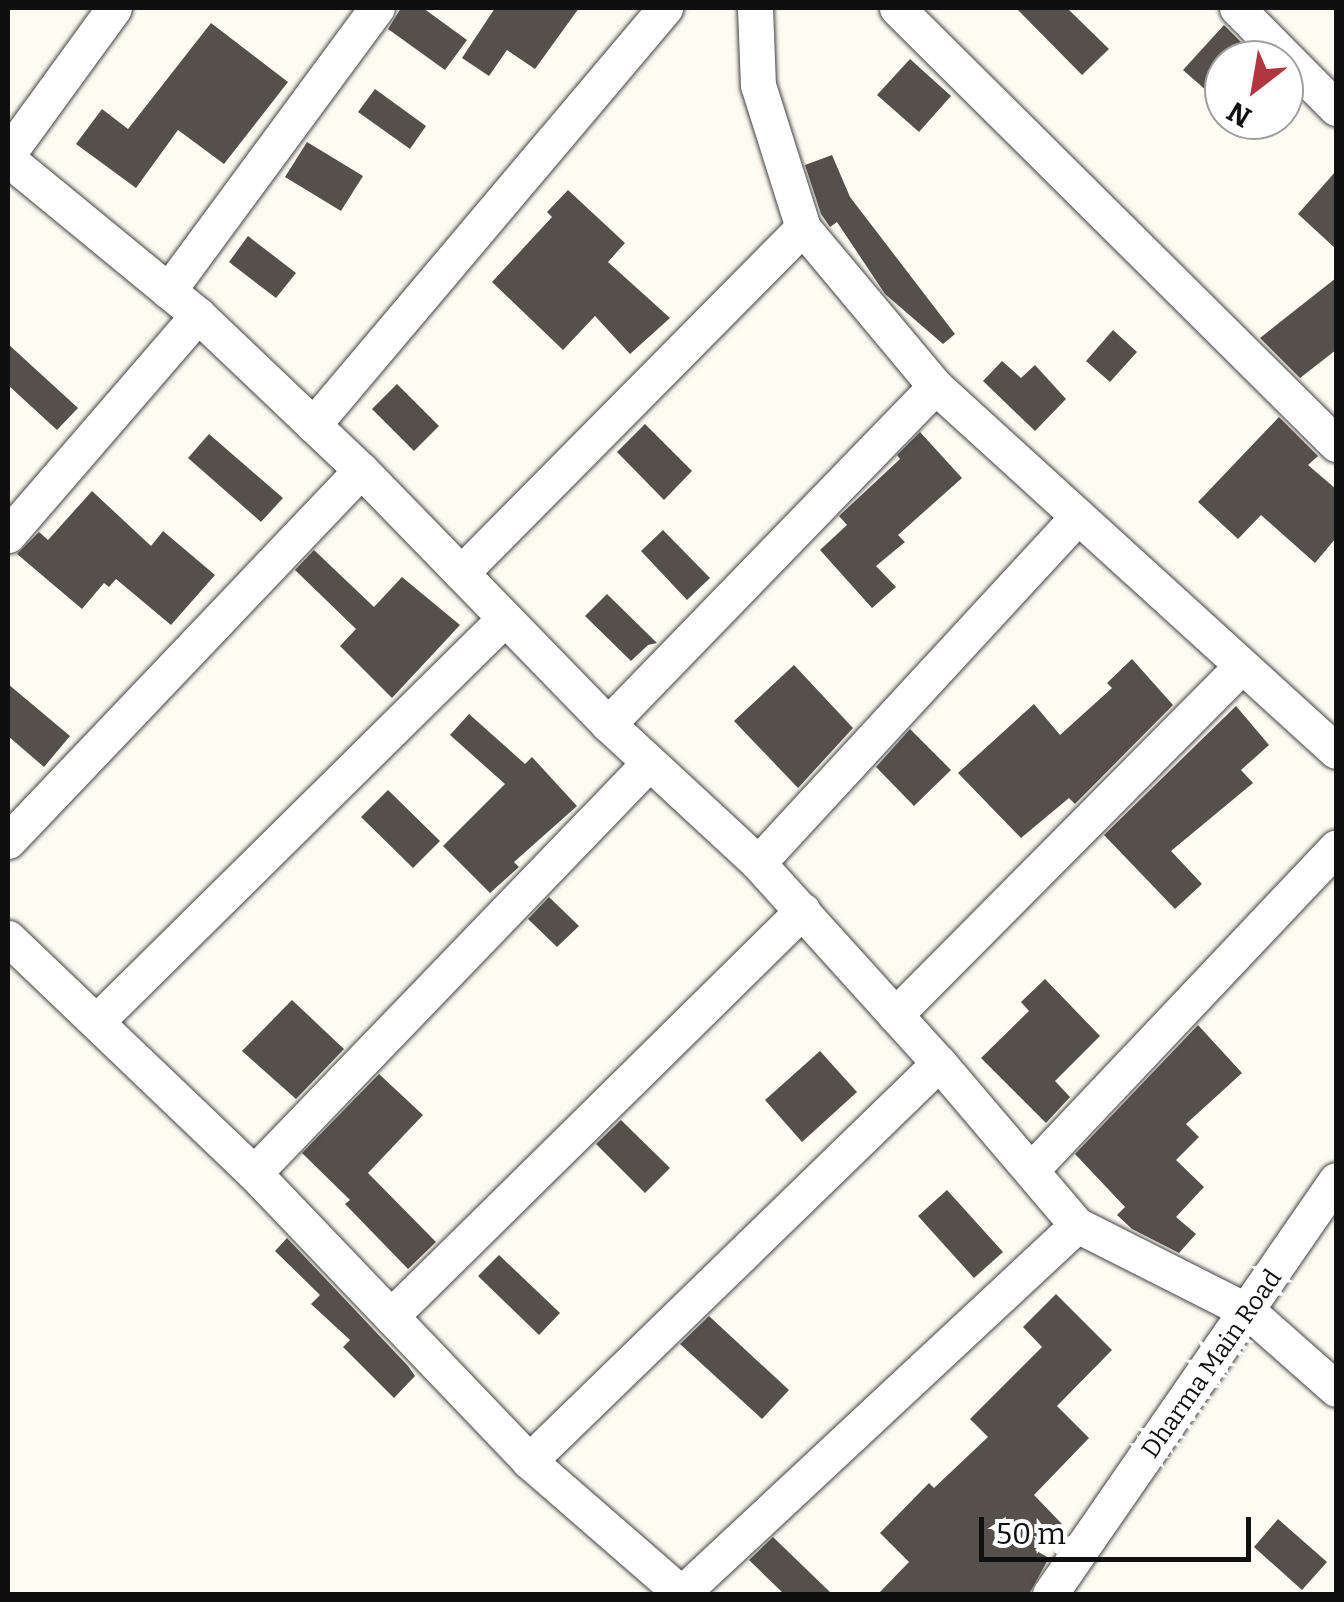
<!DOCTYPE html>
<style>
body{margin:0}
#map{position:relative;width:1344px;height:1602px;overflow:hidden;background:#fdfbf2;font-family:Bitter,serif}
div>[style]{position:absolute}
.building>*{inset:0;background:#56504c}
.roads{filter:drop-shadow(0 0 2px #424242) drop-shadow(0 0 2px #424242)}
.minor>*{height:35px;margin:-17.5px;padding:0 17.5px;transform-origin:17.5px;border-radius:17.5px;background:#fff}
span{translate:-50% -50%;white-space:nowrap;text-align:center;line-height:1.15;-webkit-text-stroke:10px #fff;paint-order:stroke}
.street-label{font-size:25px;color:#0f0f0f}
.frame{position:absolute;inset:0;border:10px solid #0f0f0f;pointer-events:none}
.north{position:absolute;left:1204px;top:40px;width:100px;height:100px;box-sizing:border-box;background:#fff;border:2px solid #9f9f9f;border-radius:50%;rotate:211deg;font-size:28px;font-weight:700;line-height:40px;text-align:center;color:#0f0f0f}
.north::after{content:'';display:block;margin:auto;width:35px;height:45px;background:#b0363f;clip-path:polygon(50% 0,100% 100%,50% 72%,0 100%)}
.scale{position:absolute;left:979px;top:1517px;width:272px;height:45px;box-sizing:border-box;border:5px solid #0f0f0f;border-top:0;padding-left:12px;font-size:30px;line-height:35px;white-space:nowrap;color:#0f0f0f;-webkit-text-stroke:8px #fff;paint-order:stroke}
</style>
<div id="map">
<div class="building">
<i style="clip-path:polygon(401px 8px,423px 8px,467px 40px,445px 70px,388px 29px)"></i>
<i style="clip-path:polygon(495px 8px,579px 8px,535px 69px,507px 50px,489px 76px,462px 58px)"></i>
<i style="clip-path:polygon(1016px 8px,1067px 8px,1109px 49px,1082px 75px)"></i>
<i style="clip-path:polygon(211px 23px,288px 82px,224px 164px,178px 130px,136px 188px,76px 144px,102px 109px,128px 129px)"></i>
<i style="clip-path:polygon(1224px 25px,1259px 60px,1224px 60px,1224px 106px,1183px 70px)"></i>
<i style="clip-path:polygon(910px 59px,951px 96px,919px 132px,877px 95px)"></i>
<i style="clip-path:polygon(375px 89px,426px 126px,410px 149px,358px 112px)"></i>
<i style="clip-path:polygon(307px 142px,363px 176px,341px 211px,285px 177px)"></i>
<i style="clip-path:polygon(832px 155px,850px 197px,955px 334px,943px 344px,885px 294px,837px 222px,830px 227px,821px 214px,805px 165px)"></i>
<i style="clip-path:polygon(1336px 171px,1336px 249px,1298px 214px)"></i>
<i style="clip-path:polygon(568px 190px,625px 243px,608px 262px,670px 318px,630px 354px,595px 316px,563px 350px,492px 282px,552px 217px,547px 212px)"></i>
<i style="clip-path:polygon(248px 236px,296px 273px,276px 298px,229px 262px)"></i>
<i style="clip-path:polygon(1336px 278px,1336px 350px,1300px 378px,1260px 338px)"></i>
<i style="clip-path:polygon(1113px 330px,1137px 352px,1110px 382px,1086px 361px)"></i>
<i style="clip-path:polygon(8px 344px,78px 408px,57px 430px,8px 385px)"></i>
<i style="clip-path:polygon(1002px 361px,1021px 378px,1035px 365px,1066px 399px,1035px 431px,983px 381px)"></i>
<i style="clip-path:polygon(397px 384px,439px 426px,414px 451px,372px 409px)"></i>
<i style="clip-path:polygon(1279px 417px,1318px 456px,1308px 465px,1336px 489px,1336px 538px,1315px 563px,1261px 515px,1238px 539px,1198px 502px)"></i>
<i style="clip-path:polygon(645px 424px,692px 471px,664px 500px,617px 452px)"></i>
<i style="clip-path:polygon(920px 432px,962px 478px,898px 535px,905px 542px,876px 566px,896px 587px,872px 608px,820px 550px,847px 525px,839px 516px,900px 459px,897px 455px)"></i>
<i style="clip-path:polygon(209px 434px,283px 498px,261px 522px,188px 458px)"></i>
<i style="clip-path:polygon(92px 491px,151px 546px,163px 531px,215px 575px,171px 625px,116px 579px,109px 587px,104px 583px,82px 609px,17px 554px,39px 532px,48px 540px)"></i>
<i style="clip-path:polygon(663px 530px,710px 578px,687px 600px,641px 551px)"></i>
<i style="clip-path:polygon(314px 550px,374px 607px,402px 577px,460px 625px,392px 698px,340px 646px,356px 629px,295px 570px)"></i>
<i style="clip-path:polygon(607px 594px,657px 643px,648px 645px,631px 661px,585px 616px)"></i>
<i style="clip-path:polygon(1132px 659px,1173px 705px,1075px 804px,1069px 798px,1021px 838px,958px 773px,1034px 704px,1060px 735px,1112px 688px,1107px 683px)"></i>
<i style="clip-path:polygon(794px 665px,853px 728px,798px 788px,734px 721px)"></i>
<i style="clip-path:polygon(8px 684px,70px 736px,44px 767px,8px 736px)"></i>
<i style="clip-path:polygon(1236px 706px,1269px 745px,1241px 770px,1253px 783px,1171px 851px,1202px 884px,1175px 909px,1104px 835px)"></i>
<i style="clip-path:polygon(469px 714px,525px 764px,532px 757px,577px 806px,514px 862px,519px 867px,490px 893px,443px 846px,505px 784px,450px 735px)"></i>
<i style="clip-path:polygon(910px 729px,951px 770px,914px 806px,876px 767px)"></i>
<i style="clip-path:polygon(388px 790px,440px 841px,413px 868px,361px 817px)"></i>
<i style="clip-path:polygon(549px 897px,579px 926px,557px 947px,528px 919px)"></i>
<i style="clip-path:polygon(1045px 979px,1100px 1036px,1055px 1081px,1070px 1097px,1046px 1123px,981px 1058px,1029px 1011px,1021px 1002px)"></i>
<i style="clip-path:polygon(292px 1000px,344px 1049px,296px 1099px,242px 1051px)"></i>
<i style="clip-path:polygon(1198px 1025px,1242px 1073px,1186px 1124px,1199px 1137px,1176px 1160px,1204px 1187px,1176px 1217px,1196px 1234px,1179px 1253px,1132px 1229px,1117px 1215px,1125px 1207px,1075px 1154px)"></i>
<i style="clip-path:polygon(820px 1051px,857px 1092px,802px 1142px,765px 1100px)"></i>
<i style="clip-path:polygon(379px 1074px,423px 1115px,368px 1173px,436px 1242px,408px 1269px,345px 1204px,350px 1200px,302px 1153px)"></i>
<i style="clip-path:polygon(621px 1120px,670px 1168px,645px 1193px,596px 1144px)"></i>
<i style="clip-path:polygon(947px 1190px,1003px 1252px,974px 1278px,918px 1216px)"></i>
<i style="clip-path:polygon(287px 1238px,408px 1366px,415px 1376px,394px 1398px,343px 1347px,350px 1340px,311px 1304px,320px 1295px,275px 1251px)"></i>
<i style="clip-path:polygon(499px 1255px,560px 1313px,539px 1335px,478px 1276px)"></i>
<i style="clip-path:polygon(1056px 1294px,1112px 1350px,1057px 1406px,1089px 1438px,1034px 1495px,1062px 1524px,1035px 1550px,1049px 1558px,1029px 1594px,878px 1594px,909px 1562px,880px 1533px,929px 1483px,934px 1488px,988px 1437px,970px 1419px,1042px 1347px,1023px 1327px)"></i>
<i style="clip-path:polygon(709px 1316px,789px 1390px,762px 1419px,680px 1344px)"></i>
<i style="clip-path:polygon(1278px 1519px,1327px 1562px,1302px 1590px,1254px 1547px)"></i>
<i style="clip-path:polygon(773px 1537px,832px 1594px,784px 1594px,749px 1560px)"></i>
</div>
<div class="roads">
<div class="minor">
<i style="left:755px;top:8px;width:77px;rotate:87.8deg"></i>
<i style="left:758px;top:85px;width:150px;rotate:72.5deg"></i>
<i style="left:803px;top:228px;width:206px;rotate:50.1deg"></i>
<i style="left:935px;top:386px;width:542px;rotate:42.31deg"></i>
<i style="left:897px;top:8px;width:619px;rotate:44.8deg"></i>
<i style="left:1237px;top:8px;width:141px;rotate:45.3deg"></i>
<i style="left:8px;top:154px;width:180px;rotate:-54deg"></i>
<i style="left:8px;top:159px;width:246px;rotate:39.4deg"></i>
<i style="left:198px;top:315px;width:225px;rotate:43.6deg"></i>
<i style="left:361px;top:470px;width:354px;rotate:45.8deg"></i>
<i style="left:608px;top:724px;width:205px;rotate:42.8deg"></i>
<i style="left:758px;top:863px;width:270px;rotate:47.9deg"></i>
<i style="left:939px;top:1063px;width:213px;rotate:49.6deg"></i>
<i style="left:1077px;top:1225px;width:193px;rotate:26.8deg"></i>
<i style="left:1249px;top:1312px;width:116px;rotate:41.5deg"></i>
<i style="left:168px;top:291px;width:352px;rotate:-53.6deg"></i>
<i style="left:313px;top:425px;width:546px;rotate:-49.83deg"></i>
<i style="left:8px;top:535px;width:291px;rotate:-49.2deg"></i>
<i style="left:461px;top:573px;width:486px;rotate:-45.3deg"></i>
<i style="left:608px;top:724px;width:470px;rotate:-45.9deg"></i>
<i style="left:8px;top:841px;width:512px;rotate:-46.42deg"></i>
<i style="left:758px;top:863px;width:472px;rotate:-47.3deg"></i>
<i style="left:8px;top:938px;width:340px;rotate:43.7deg"></i>
<i style="left:254px;top:1173px;width:398px;rotate:46.3deg"></i>
<i style="left:529px;top:1461px;width:203px;rotate:41deg"></i>
<i style="left:895px;top:1015px;width:492px;rotate:-45.2deg"></i>
<i style="left:97px;top:1021px;width:571px;rotate:-44.65deg"></i>
<i style="left:1031px;top:1170px;width:444px;rotate:-46.6deg"></i>
<i style="left:254px;top:1173px;width:569px;rotate:-46.07deg"></i>
<i style="left:391px;top:1316px;width:578px;rotate:-44.58deg"></i>
<i style="left:529px;top:1461px;width:571px;rotate:-44.15deg"></i>
<i style="left:681px;top:1594px;width:541px;rotate:-42.98deg"></i>
<i style="left:1050px;top:1594px;width:503px;rotate:-55.36deg"></i>
</div>
</div>
<div class="street-label">
<span style="left:1212px;top:1364px;rotate:-55deg">Dharma Main Road</span>
</div>
<div class="frame"></div>
<div class="north">N</div>
<div class="scale">50 m</div>
</div>
